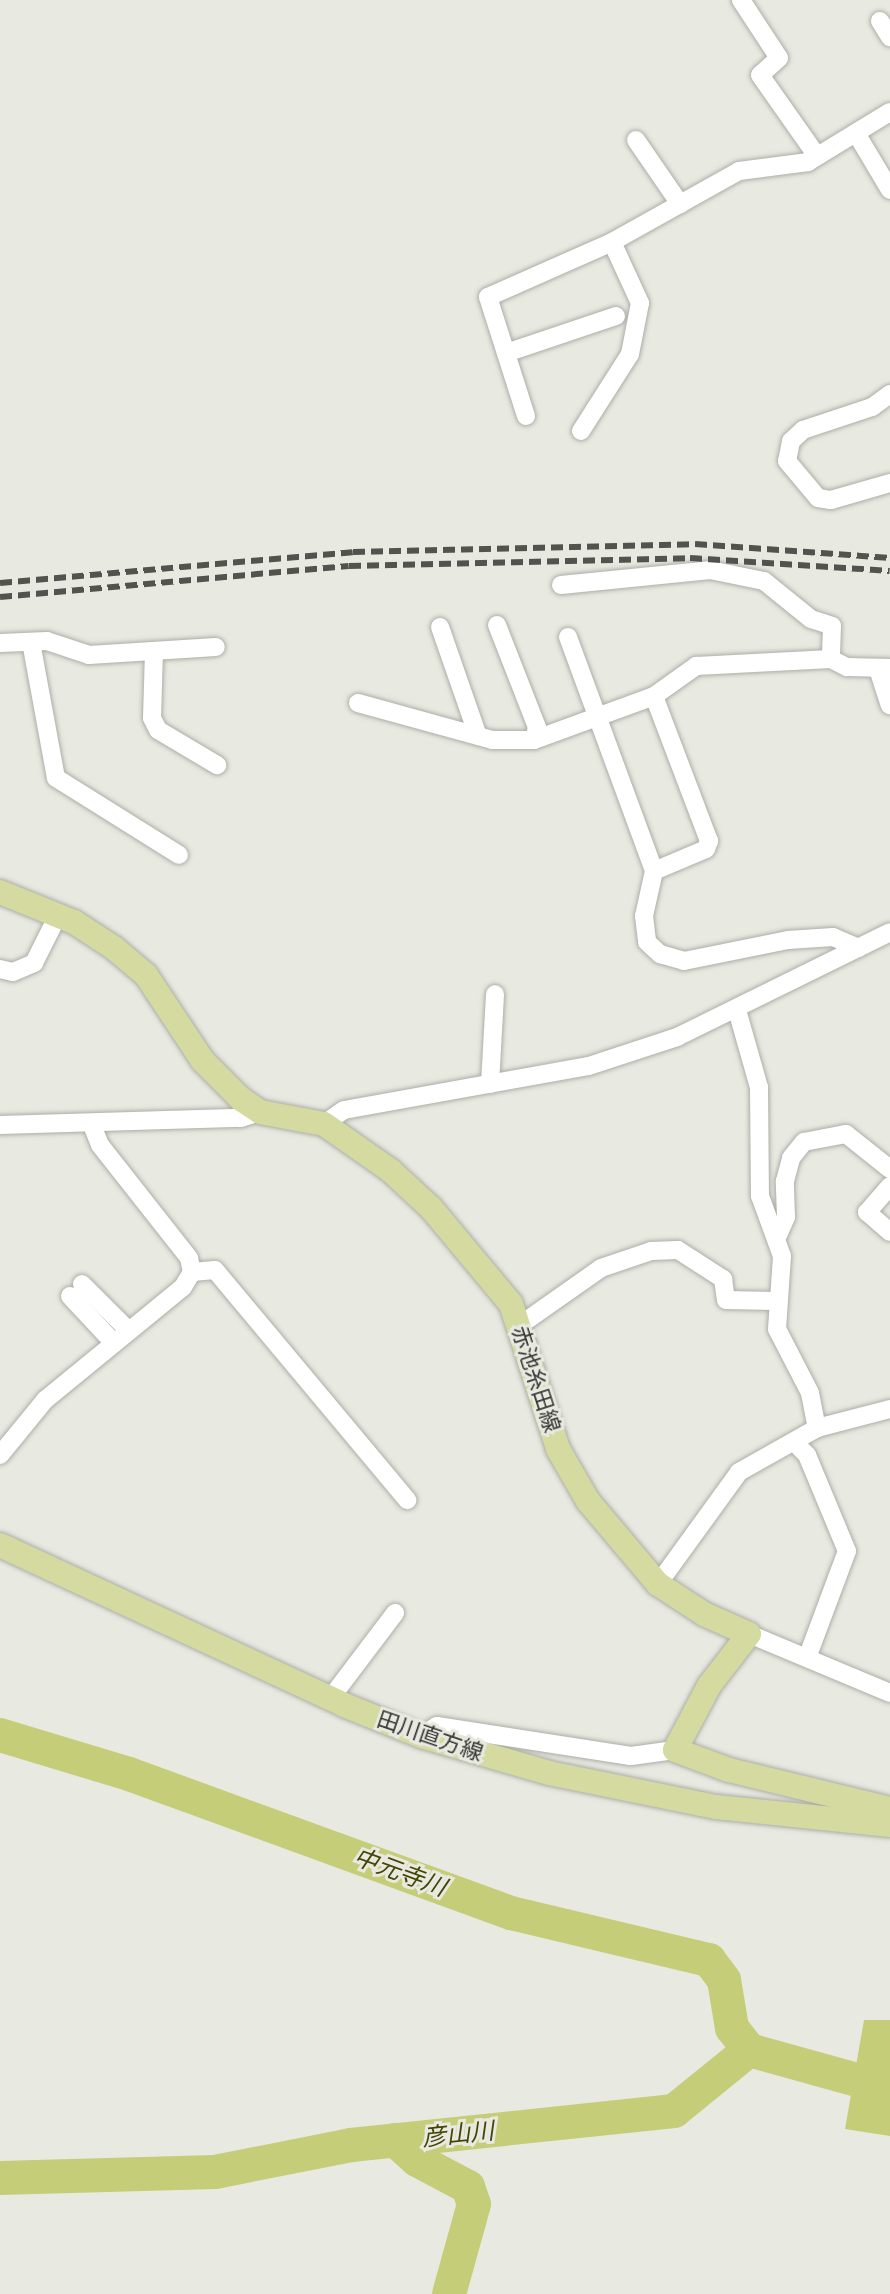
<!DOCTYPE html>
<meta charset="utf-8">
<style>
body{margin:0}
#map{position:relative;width:890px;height:2294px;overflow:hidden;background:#e8e9e1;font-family:"PT Sans Narrow","Noto Sans JP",sans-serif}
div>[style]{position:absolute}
.water>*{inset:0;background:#c5cd78}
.river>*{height:34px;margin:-17px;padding:0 17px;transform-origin:17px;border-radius:17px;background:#c5cd78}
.roads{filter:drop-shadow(0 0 2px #adaea7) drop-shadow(0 0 2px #adaea7)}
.minor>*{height:18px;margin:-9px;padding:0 9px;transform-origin:9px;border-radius:9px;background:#fff}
.major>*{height:24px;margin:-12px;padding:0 12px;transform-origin:12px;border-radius:12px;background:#d5daa1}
.rail>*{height:6px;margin-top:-3px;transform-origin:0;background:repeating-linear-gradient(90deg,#52524e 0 12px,transparent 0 18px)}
span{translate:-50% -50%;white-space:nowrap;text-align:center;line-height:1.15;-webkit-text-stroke:6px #e8e9e1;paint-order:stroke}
.street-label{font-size:22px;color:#343431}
.water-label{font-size:24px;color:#434603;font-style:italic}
</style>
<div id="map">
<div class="water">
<i style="clip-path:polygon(864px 2020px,890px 2020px,890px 2136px,845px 2129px)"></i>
</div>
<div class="river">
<i style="left:0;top:1735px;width:135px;rotate:16.8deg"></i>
<i style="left:129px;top:1774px;width:407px;rotate:20deg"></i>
<i style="left:511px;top:1913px;width:204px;rotate:13.4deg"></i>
<i style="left:709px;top:1960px;width:25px;rotate:53deg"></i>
<i style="left:724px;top:1980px;width:49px;rotate:80.5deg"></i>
<i style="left:732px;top:2028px;width:28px;rotate:52deg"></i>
<i style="left:749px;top:2050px;width:146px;rotate:15.5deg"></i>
<i style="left:395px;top:2140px;width:30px;rotate:42deg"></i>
<i style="left:417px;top:2160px;width:58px;rotate:27.9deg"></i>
<i style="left:468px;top:2187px;width:18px;rotate:71deg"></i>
<i style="left:474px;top:2204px;width:93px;rotate:105.5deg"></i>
<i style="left:0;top:2178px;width:215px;rotate:-1.6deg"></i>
<i style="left:215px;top:2172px;width:139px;rotate:-11.2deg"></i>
<i style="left:351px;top:2145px;width:325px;rotate:-6deg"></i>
<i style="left:674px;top:2111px;width:97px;rotate:-39.1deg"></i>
</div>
<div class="roads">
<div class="minor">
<i style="left:741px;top:0;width:69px;rotate:56.8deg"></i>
<i style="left:779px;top:58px;width:25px;rotate:138deg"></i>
<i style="left:760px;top:75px;width:99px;rotate:54.9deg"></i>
<i style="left:880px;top:21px;width:19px;rotate:58deg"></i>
<i style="left:856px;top:133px;width:66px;rotate:59.2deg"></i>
<i style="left:636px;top:140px;width:78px;rotate:55.5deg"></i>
<i style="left:506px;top:353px;width:116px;rotate:-18.6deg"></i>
<i style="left:890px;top:394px;width:22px;rotate:144deg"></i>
<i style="left:872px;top:407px;width:73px;rotate:161.6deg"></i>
<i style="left:803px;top:430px;width:16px;rotate:137deg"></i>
<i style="left:791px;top:441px;width:20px;rotate:101deg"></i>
<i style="left:787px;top:461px;width:48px;rotate:50deg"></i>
<i style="left:818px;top:498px;width:13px;rotate:9deg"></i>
<i style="left:831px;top:500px;width:61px;rotate:-16.1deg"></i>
<i style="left:526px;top:416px;width:125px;rotate:-107.7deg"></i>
<i style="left:488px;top:297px;width:136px;rotate:-23.9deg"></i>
<i style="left:612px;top:242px;width:145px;rotate:-29.2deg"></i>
<i style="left:739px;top:171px;width:70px;rotate:-7.4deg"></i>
<i style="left:808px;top:162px;width:96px;rotate:-31.4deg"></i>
<i style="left:581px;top:431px;width:91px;rotate:-57.5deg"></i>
<i style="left:630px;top:354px;width:52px;rotate:-78.9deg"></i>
<i style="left:640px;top:303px;width:67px;rotate:-114.7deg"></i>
<i style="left:561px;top:585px;width:150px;rotate:-5.7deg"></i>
<i style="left:710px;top:570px;width:55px;rotate:11.5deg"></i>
<i style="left:764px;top:581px;width:60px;rotate:39deg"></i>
<i style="left:811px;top:619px;width:22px;rotate:18deg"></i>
<i style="left:832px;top:626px;width:33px;rotate:92deg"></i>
<i style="left:497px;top:625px;width:110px;rotate:68.6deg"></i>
<i style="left:537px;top:727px;width:13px;rotate:103deg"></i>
<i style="left:440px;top:627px;width:115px;rotate:70.8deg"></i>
<i style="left:568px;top:637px;width:249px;rotate:69.8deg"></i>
<i style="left:654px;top:871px;width:46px;rotate:102.5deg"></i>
<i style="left:644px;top:916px;width:26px;rotate:83deg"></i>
<i style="left:647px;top:942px;width:18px;rotate:43deg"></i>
<i style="left:660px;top:954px;width:25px;rotate:16deg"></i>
<i style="left:684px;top:961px;width:106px;rotate:-11.4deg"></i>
<i style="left:788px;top:940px;width:45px;rotate:-3.8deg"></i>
<i style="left:833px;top:937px;width:28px;rotate:23deg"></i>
<i style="left:31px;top:642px;width:138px;rotate:79.6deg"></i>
<i style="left:56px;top:778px;width:145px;rotate:32deg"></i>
<i style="left:0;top:643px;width:47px;rotate:-2.4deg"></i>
<i style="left:47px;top:641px;width:44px;rotate:18.4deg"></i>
<i style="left:89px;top:655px;width:127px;rotate:-3.6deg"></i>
<i style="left:154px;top:651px;width:67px;rotate:91.7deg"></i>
<i style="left:152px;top:718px;width:13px;rotate:63deg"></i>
<i style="left:158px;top:730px;width:69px;rotate:30.7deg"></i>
<i style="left:878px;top:669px;width:38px;rotate:72deg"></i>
<i style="left:358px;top:703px;width:139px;rotate:15.4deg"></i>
<i style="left:492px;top:740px;width:42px"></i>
<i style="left:534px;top:740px;width:128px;rotate:-20.1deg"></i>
<i style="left:654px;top:696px;width:52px;rotate:-35.5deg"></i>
<i style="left:696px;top:666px;width:135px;rotate:-3deg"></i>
<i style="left:831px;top:659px;width:18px;rotate:27deg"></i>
<i style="left:847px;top:667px;width:43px;rotate:1.3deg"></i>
<i style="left:654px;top:871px;width:56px;rotate:-22.9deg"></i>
<i style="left:706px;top:849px;width:9px;rotate:-69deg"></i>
<i style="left:709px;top:841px;width:155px;rotate:-110.8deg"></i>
<i style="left:0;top:969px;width:13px;rotate:13deg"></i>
<i style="left:13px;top:972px;width:23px;rotate:-23deg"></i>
<i style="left:34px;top:963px;width:54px;rotate:-63.4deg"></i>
<i style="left:737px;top:1010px;width:80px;rotate:74.1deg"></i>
<i style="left:759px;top:1087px;width:109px;rotate:89.5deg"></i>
<i style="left:760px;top:1196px;width:64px;rotate:69.9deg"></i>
<i style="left:782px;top:1256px;width:73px;rotate:93.9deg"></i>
<i style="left:777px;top:1329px;width:72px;rotate:62.7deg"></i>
<i style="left:810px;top:1393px;width:36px;rotate:79deg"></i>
<i style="left:490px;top:1084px;width:90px;rotate:-86.8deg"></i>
<i style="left:324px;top:1124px;width:24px;rotate:-35deg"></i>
<i style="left:344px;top:1110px;width:249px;rotate:-10.2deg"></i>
<i style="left:589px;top:1066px;width:93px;rotate:-18.2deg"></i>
<i style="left:677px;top:1037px;width:237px;rotate:-26.2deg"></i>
<i style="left:0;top:1125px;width:241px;rotate:-1.7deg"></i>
<i style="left:241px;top:1118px;width:20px;rotate:-18deg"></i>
<i style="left:890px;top:1186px;width:35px;rotate:131deg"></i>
<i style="left:867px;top:1212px;width:30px;rotate:41deg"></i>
<i style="left:778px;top:1235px;width:20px;rotate:-66deg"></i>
<i style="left:786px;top:1217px;width:36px;rotate:-92deg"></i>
<i style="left:785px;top:1181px;width:24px;rotate:-75deg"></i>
<i style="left:791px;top:1158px;width:21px;rotate:-51deg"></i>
<i style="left:804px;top:1142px;width:43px;rotate:-10.8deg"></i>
<i style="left:846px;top:1134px;width:56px;rotate:38.5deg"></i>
<i style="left:192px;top:1272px;width:23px;rotate:-5deg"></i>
<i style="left:215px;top:1270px;width:300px;rotate:50.1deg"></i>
<i style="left:82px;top:1284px;width:66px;rotate:45deg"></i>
<i style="left:70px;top:1296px;width:64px;rotate:46.9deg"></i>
<i style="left:520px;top:1325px;width:99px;rotate:-35.1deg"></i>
<i style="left:601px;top:1268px;width:53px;rotate:-18.8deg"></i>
<i style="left:651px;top:1251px;width:27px;rotate:-2deg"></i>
<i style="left:678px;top:1250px;width:54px;rotate:32.8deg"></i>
<i style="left:723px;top:1279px;width:21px;rotate:82deg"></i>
<i style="left:726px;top:1300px;width:50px;rotate:1.1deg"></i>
<i style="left:795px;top:1443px;width:17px;rotate:45deg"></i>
<i style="left:807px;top:1455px;width:104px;rotate:67.4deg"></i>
<i style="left:847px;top:1551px;width:114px;rotate:110.5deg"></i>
<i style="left:0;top:1455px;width:71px;rotate:-50.7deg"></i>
<i style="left:45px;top:1400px;width:178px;rotate:-39.3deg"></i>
<i style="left:183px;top:1287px;width:17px;rotate:-59deg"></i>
<i style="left:192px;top:1272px;width:14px;rotate:-102deg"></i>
<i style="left:189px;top:1258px;width:144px;rotate:-128.2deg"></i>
<i style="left:100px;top:1145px;width:22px;rotate:-112deg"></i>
<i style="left:658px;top:1584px;width:138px;rotate:-54.1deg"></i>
<i style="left:739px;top:1472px;width:90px;rotate:-29.4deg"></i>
<i style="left:817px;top:1428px;width:75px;rotate:-14.6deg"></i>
<i style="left:749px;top:1634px;width:153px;rotate:22.7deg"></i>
<i style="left:330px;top:1699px;width:108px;rotate:-52.9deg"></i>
<i style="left:421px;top:1736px;width:19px;rotate:-32deg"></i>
<i style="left:437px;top:1726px;width:196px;rotate:8.8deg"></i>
<i style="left:631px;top:1756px;width:44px;rotate:-7.8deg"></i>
</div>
<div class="major">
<i style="left:0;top:892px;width:80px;rotate:22.1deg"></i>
<i style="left:74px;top:922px;width:48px;rotate:33deg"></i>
<i style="left:114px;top:948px;width:42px;rotate:40.2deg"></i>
<i style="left:146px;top:975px;width:103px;rotate:56.5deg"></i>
<i style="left:203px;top:1061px;width:54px;rotate:45deg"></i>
<i style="left:241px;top:1099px;width:23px;rotate:34deg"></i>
<i style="left:260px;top:1112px;width:65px;rotate:10.6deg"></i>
<i style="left:324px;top:1124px;width:82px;rotate:35deg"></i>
<i style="left:391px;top:1171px;width:54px;rotate:42.8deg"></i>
<i style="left:431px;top:1208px;width:125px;rotate:50.2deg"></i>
<i style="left:511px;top:1304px;width:152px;rotate:72deg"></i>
<i style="left:558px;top:1449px;width:60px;rotate:60deg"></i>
<i style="left:588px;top:1501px;width:109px;rotate:49.9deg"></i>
<i style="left:658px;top:1584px;width:55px;rotate:33.1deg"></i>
<i style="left:704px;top:1614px;width:49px;rotate:24deg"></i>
<i style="left:749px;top:1634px;width:66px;rotate:127.6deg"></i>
<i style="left:709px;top:1686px;width:72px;rotate:118deg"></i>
<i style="left:675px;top:1750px;width:58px;rotate:20.3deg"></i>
<i style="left:729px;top:1770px;width:166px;rotate:13.6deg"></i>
<i style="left:0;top:1545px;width:379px;rotate:24.9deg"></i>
<i style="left:344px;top:1705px;width:83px;rotate:21.9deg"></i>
<i style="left:421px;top:1736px;width:133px;rotate:16.1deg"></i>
<i style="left:549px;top:1773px;width:170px;rotate:11.5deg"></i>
<i style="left:716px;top:1807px;width:175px;rotate:5.9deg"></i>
</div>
</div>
<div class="rail">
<i style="left:0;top:583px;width:354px;rotate:-5deg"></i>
<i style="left:353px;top:552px;width:342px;rotate:-1.3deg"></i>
<i style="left:695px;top:544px;width:196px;rotate:4.1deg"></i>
<i style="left:0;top:597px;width:350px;rotate:-5.1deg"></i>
<i style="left:349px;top:566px;width:341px;rotate:-1.3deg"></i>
<i style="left:690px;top:558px;width:200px;rotate:3.7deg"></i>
</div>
<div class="street-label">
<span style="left:536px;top:1379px;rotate:72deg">赤池糸田線</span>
<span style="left:430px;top:1736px;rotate:19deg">田川直方線</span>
</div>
<div class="water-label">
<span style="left:400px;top:1872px;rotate:20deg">中元寺川</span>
<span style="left:458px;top:2134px;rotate:-6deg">彦山川</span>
</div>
</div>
